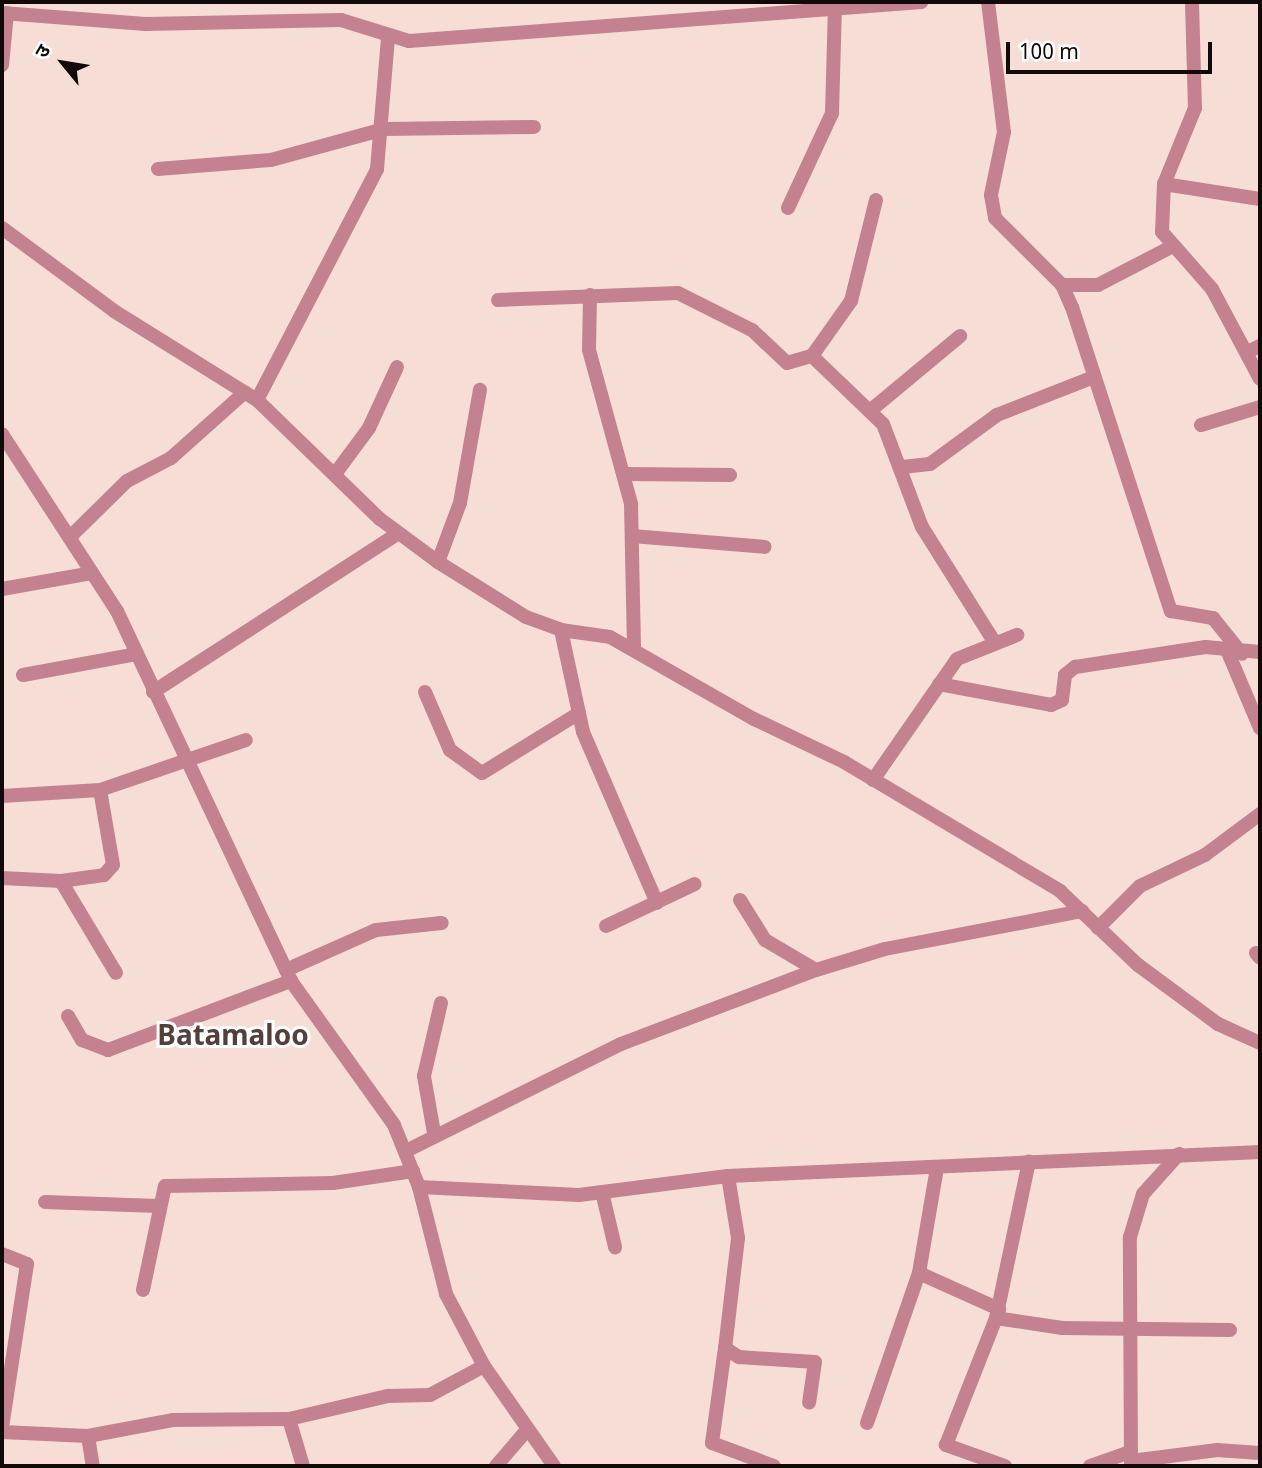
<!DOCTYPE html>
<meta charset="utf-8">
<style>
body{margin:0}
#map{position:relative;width:1262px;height:1468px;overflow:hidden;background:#f6ded6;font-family:Georgia,"Noto Sans Devanagari",serif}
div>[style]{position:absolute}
.minor>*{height:14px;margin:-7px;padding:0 7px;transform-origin:7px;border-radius:7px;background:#c48291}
span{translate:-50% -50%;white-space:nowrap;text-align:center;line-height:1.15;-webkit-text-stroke:6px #fff;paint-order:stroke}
.district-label{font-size:28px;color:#54403a;font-weight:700}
.frame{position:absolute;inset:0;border:4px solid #120a08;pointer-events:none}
.north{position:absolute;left:28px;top:28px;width:70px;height:70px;-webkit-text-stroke:5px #fff;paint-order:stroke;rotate:300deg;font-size:19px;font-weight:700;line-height:28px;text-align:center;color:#120a08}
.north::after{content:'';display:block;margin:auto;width:24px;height:32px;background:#120a08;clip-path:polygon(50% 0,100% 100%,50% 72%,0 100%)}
.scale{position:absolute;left:1006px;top:42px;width:206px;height:32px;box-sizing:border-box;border:4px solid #120a08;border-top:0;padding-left:9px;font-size:21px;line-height:24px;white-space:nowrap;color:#120a08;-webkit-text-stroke:5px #fff;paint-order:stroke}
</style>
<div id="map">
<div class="minor">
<i style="left:988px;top:2px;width:131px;rotate:83deg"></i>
<i style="left:1004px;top:132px;width:64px;rotate:101.7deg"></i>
<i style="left:991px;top:195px;width:23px;rotate:80deg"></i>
<i style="left:995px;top:218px;width:95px;rotate:45deg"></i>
<i style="left:1062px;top:285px;width:24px;rotate:66deg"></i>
<i style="left:1072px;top:307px;width:320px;rotate:72deg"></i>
<i style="left:1171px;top:611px;width:43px;rotate:9.5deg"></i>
<i style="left:1213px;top:618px;width:46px;rotate:51.1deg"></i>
<i style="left:1192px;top:2px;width:106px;rotate:88.4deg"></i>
<i style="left:1195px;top:108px;width:82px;rotate:112.2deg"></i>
<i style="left:1164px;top:184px;width:48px;rotate:92.4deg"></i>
<i style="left:1162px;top:232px;width:76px;rotate:48.7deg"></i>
<i style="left:1212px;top:289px;width:102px;rotate:61.9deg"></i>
<i style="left:2px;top:13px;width:144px;rotate:4.4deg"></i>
<i style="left:146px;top:24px;width:195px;rotate:-1.2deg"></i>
<i style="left:341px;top:20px;width:71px;rotate:17.2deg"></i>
<i style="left:409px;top:41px;width:514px;rotate:-4.35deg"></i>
<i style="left:2px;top:65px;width:52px;rotate:-84.5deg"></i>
<i style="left:158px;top:169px;width:113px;rotate:-4.6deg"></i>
<i style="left:271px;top:160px;width:117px;rotate:-15.3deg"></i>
<i style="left:384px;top:129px;width:150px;rotate:-0.8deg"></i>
<i style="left:1164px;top:184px;width:97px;rotate:8.9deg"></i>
<i style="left:788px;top:208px;width:105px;rotate:-65.1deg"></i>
<i style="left:832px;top:113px;width:106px;rotate:-88.4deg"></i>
<i style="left:2px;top:228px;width:139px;rotate:36.5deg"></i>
<i style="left:114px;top:311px;width:168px;rotate:31.9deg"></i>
<i style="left:257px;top:400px;width:171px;rotate:44.1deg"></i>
<i style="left:380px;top:519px;width:72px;rotate:36.6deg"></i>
<i style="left:438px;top:562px;width:104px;rotate:32deg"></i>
<i style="left:526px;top:617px;width:37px;rotate:20deg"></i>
<i style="left:561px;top:630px;width:49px;rotate:8.1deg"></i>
<i style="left:610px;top:637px;width:166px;rotate:29.7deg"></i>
<i style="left:754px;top:719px;width:100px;rotate:25.5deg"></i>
<i style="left:844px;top:762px;width:252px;rotate:30.8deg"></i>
<i style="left:1060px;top:891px;width:108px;rotate:43.5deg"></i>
<i style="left:1138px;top:965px;width:99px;rotate:36.4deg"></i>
<i style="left:1218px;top:1024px;width:46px;rotate:24.3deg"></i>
<i style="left:1062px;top:285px;width:36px"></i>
<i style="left:1098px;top:285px;width:82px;rotate:-27.5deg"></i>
<i style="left:590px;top:295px;width:55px;rotate:91deg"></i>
<i style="left:589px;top:350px;width:160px;rotate:74.7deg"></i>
<i style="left:631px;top:504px;width:144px;rotate:88.8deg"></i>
<i style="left:498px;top:300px;width:180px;rotate:-2.2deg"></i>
<i style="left:678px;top:293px;width:83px;rotate:26.6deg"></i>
<i style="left:752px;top:330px;width:48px;rotate:43.3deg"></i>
<i style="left:787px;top:363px;width:26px;rotate:-16deg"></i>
<i style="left:812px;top:356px;width:98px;rotate:43.8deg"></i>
<i style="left:883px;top:424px;width:110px;rotate:69.3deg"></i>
<i style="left:922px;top:527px;width:137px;rotate:57.8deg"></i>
<i style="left:1247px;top:352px;width:14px;rotate:-25deg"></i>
<i style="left:812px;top:356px;width:67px;rotate:-54.7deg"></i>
<i style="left:851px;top:301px;width:104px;rotate:-76.1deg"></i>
<i style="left:257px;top:400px;width:260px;rotate:-62.5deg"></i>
<i style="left:377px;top:169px;width:132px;rotate:-85.2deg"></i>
<i style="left:871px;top:410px;width:116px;rotate:-39.7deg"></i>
<i style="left:1201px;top:425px;width:62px;rotate:-17deg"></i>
<i style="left:2px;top:434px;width:211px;rotate:57deg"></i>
<i style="left:117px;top:611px;width:409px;rotate:64.8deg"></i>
<i style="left:291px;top:981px;width:177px;rotate:54.4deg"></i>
<i style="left:394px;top:1125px;width:67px;rotate:68deg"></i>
<i style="left:419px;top:1187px;width:110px;rotate:75.8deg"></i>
<i style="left:446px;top:1294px;width:81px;rotate:62.2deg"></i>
<i style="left:484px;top:1366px;width:122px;rotate:55deg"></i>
<i style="left:902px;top:467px;width:28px;rotate:-6deg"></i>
<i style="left:930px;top:464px;width:83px;rotate:-36.2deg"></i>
<i style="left:997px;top:415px;width:104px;rotate:-21.4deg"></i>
<i style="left:335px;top:474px;width:57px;rotate:-53.5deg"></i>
<i style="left:369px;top:428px;width:67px;rotate:-65.3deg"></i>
<i style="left:626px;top:474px;width:104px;rotate:0.6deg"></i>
<i style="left:71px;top:536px;width:78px;rotate:-44.5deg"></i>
<i style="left:127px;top:481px;width:50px;rotate:-27.6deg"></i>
<i style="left:171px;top:458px;width:99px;rotate:-41.7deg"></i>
<i style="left:632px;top:536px;width:133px;rotate:4.7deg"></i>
<i style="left:438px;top:562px;width:63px;rotate:-69.6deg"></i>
<i style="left:460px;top:503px;width:115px;rotate:-80deg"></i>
<i style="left:2px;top:589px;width:91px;rotate:-10.1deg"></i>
<i style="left:561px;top:630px;width:104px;rotate:77.8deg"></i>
<i style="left:583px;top:732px;width:186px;rotate:66.6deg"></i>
<i style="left:1227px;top:650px;width:85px;rotate:67.1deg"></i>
<i style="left:23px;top:675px;width:115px;rotate:-10.5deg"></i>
<i style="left:939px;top:684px;width:114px;rotate:10.6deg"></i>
<i style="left:1051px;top:705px;width:12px;rotate:-24deg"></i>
<i style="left:1062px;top:700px;width:25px;rotate:-83deg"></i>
<i style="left:1065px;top:675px;width:13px;rotate:-39deg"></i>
<i style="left:1075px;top:667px;width:132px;rotate:-8.7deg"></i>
<i style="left:1205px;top:647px;width:55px;rotate:5.2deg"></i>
<i style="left:153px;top:692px;width:291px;rotate:-32.9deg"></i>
<i style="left:425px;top:692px;width:63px;rotate:66.7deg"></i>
<i style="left:450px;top:750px;width:39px;rotate:36deg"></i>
<i style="left:482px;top:773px;width:114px;rotate:-31.7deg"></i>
<i style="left:873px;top:780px;width:147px;rotate:-55.2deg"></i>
<i style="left:957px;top:659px;width:65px;rotate:-21.8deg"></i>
<i style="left:2px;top:796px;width:98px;rotate:-3.5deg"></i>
<i style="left:100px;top:790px;width:154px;rotate:-18.9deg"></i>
<i style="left:2px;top:878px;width:59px;rotate:2.9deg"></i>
<i style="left:61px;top:881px;width:43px;rotate:-7.9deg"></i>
<i style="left:104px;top:875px;width:13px;rotate:-48deg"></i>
<i style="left:113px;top:865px;width:76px;rotate:-99.8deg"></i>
<i style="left:61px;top:881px;width:107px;rotate:59.1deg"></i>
<i style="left:740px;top:900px;width:47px;rotate:58deg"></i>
<i style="left:765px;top:940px;width:59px;rotate:30.5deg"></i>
<i style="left:606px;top:926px;width:98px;rotate:-25.3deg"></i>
<i style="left:1098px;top:928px;width:59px;rotate:-45deg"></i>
<i style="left:1140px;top:886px;width:72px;rotate:-25.5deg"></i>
<i style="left:1205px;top:855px;width:69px;rotate:-36.7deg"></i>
<i style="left:1256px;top:953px;width:6px;rotate:51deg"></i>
<i style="left:286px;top:970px;width:98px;rotate:-24deg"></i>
<i style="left:376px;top:930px;width:66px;rotate:-6.1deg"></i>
<i style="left:68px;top:1016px;width:28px;rotate:60deg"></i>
<i style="left:82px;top:1040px;width:28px;rotate:21deg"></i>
<i style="left:108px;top:1050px;width:196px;rotate:-20.7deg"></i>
<i style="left:434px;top:1133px;width:58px;rotate:-100deg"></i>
<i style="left:424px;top:1076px;width:75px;rotate:-76.9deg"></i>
<i style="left:406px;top:1151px;width:240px;rotate:-26.5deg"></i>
<i style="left:621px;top:1044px;width:209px;rotate:-20.8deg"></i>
<i style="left:816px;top:970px;width:72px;rotate:-16.9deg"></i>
<i style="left:885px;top:949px;width:201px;rotate:-10.9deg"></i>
<i style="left:728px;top:1176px;width:63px;rotate:80.8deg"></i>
<i style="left:738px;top:1238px;width:111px;rotate:96.7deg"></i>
<i style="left:725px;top:1348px;width:17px;rotate:33deg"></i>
<i style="left:739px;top:1357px;width:76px;rotate:3.8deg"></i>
<i style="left:815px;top:1362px;width:41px;rotate:98.3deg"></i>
<i style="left:419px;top:1187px;width:160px;rotate:2.9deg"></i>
<i style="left:579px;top:1195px;width:150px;rotate:-7.3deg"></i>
<i style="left:728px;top:1176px;width:533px;rotate:-2.58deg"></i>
<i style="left:602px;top:1192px;width:57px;rotate:76.7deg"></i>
<i style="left:45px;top:1202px;width:113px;rotate:2deg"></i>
<i style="left:2px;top:1254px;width:27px;rotate:22deg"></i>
<i style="left:27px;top:1264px;width:166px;rotate:98.7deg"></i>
<i style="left:919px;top:1273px;width:88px;rotate:24.2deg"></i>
<i style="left:143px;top:1290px;width:106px;rotate:-78.1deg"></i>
<i style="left:165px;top:1186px;width:168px;rotate:-1deg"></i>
<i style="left:333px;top:1183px;width:81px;rotate:-8.5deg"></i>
<i style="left:996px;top:1318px;width:67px;rotate:8.6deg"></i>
<i style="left:1062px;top:1328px;width:168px;rotate:0.7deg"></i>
<i style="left:725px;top:1348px;width:96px;rotate:97.8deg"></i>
<i style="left:712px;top:1443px;width:66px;rotate:20.4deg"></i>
<i style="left:289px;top:1419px;width:49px;rotate:73.4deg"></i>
<i style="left:867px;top:1423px;width:159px;rotate:-70.9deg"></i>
<i style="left:919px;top:1273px;width:107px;rotate:-80.3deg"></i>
<i style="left:2px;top:1432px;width:86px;rotate:2.7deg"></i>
<i style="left:88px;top:1436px;width:30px;rotate:81deg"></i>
<i style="left:88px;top:1436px;width:86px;rotate:-10.7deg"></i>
<i style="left:173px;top:1420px;width:116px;rotate:-0.5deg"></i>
<i style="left:289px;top:1419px;width:102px;rotate:-13.1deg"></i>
<i style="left:388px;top:1396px;width:42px;rotate:-1.4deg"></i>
<i style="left:430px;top:1395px;width:61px;rotate:-28.2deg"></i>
<i style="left:1131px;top:1461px;width:87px;rotate:-7.3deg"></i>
<i style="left:1217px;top:1450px;width:43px;rotate:4deg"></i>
<i style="left:496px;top:1466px;width:46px;rotate:-49.4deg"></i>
<i style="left:1005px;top:1466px;width:63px;rotate:-160.4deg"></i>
<i style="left:946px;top:1445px;width:136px;rotate:-68.5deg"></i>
<i style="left:996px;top:1318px;width:160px;rotate:-78.1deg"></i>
<i style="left:1090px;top:1466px;width:42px;rotate:-19.3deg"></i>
<i style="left:1131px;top:1466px;width:229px;rotate:-90.3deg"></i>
<i style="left:1130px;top:1237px;width:45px;rotate:-73.2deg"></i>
<i style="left:1143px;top:1194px;width:54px;rotate:-48deg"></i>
</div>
<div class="district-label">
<span style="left:233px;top:1038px">Batamaloo</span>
</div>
<div class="frame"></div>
<div class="north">उ</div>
<div class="scale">100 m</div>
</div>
